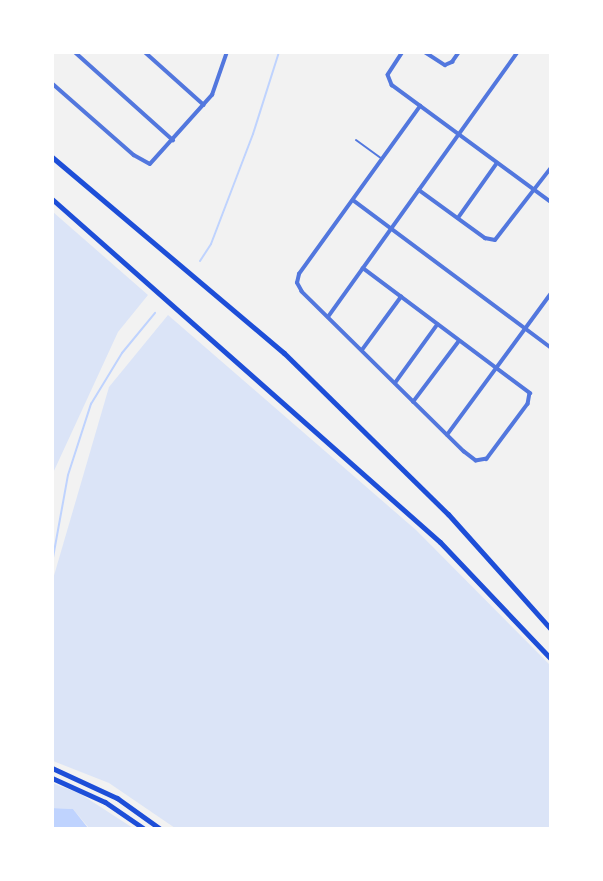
<!DOCTYPE html>
<style>
body{margin:0}
#map{position:relative;width:603px;height:881px;overflow:hidden;background:#f2f2f2;font-family:Arial,sans-serif}
div>[style]{position:absolute}
.green>*{inset:0;background:#dbe4f7}
.water>*{inset:0;background:#bfd3fe}
.stream>*{height:2px;margin:-1px;padding:0 1px;transform-origin:1px;border-radius:1px;background:#bfd3fe}
.service>*{height:2px;margin:-1px;padding:0 1px;transform-origin:1px;border-radius:1px;background:#5277de}
.minor>*{height:3.5px;margin:-1.75px;padding:0 1.75px;transform-origin:1.75px;border-radius:1.75px;background:#5277de}
.primary>*{height:5px;margin:-2.5px;padding:0 2.5px;transform-origin:2.5px;border-radius:2.5px;background:#1d4ed8}
span{translate:-50% -50%;white-space:nowrap;text-align:center;line-height:1.15;-webkit-text-stroke:6px #fff;paint-order:stroke}
.frame{position:absolute;inset:0;border:54px solid #fff;pointer-events:none}
</style>
<div id="map">
<div class="green">
<i style="clip-path:polygon(53px 212px,148px 295px,118px 332px,53px 473px)"></i>
<i style="clip-path:polygon(168px 315px,416px 530px,550px 665px,550px 828px,175px 828px,109px 783px,53px 761px,53px 579px,109px 387px)"></i>
<i style="clip-path:polygon(52px 783px,79px 793px,133px 828px,89px 828px,73px 809px,53px 808px)"></i>
</div>
<div class="water">
<i style="clip-path:polygon(52px 808px,73px 809px,88px 828px,53px 828px)"></i>
</div>
<div class="stream">
<i style="left:200px;top:261px;width:20px;rotate:-57deg"></i>
<i style="left:211px;top:244px;width:118px;rotate:-69.1deg"></i>
<i style="left:253px;top:134px;width:86px;rotate:-72.4deg"></i>
<i style="left:52px;top:563px;width:89px;rotate:-79.7deg"></i>
<i style="left:68px;top:475px;width:75px;rotate:-72.1deg"></i>
<i style="left:91px;top:404px;width:60px;rotate:-58.7deg"></i>
<i style="left:122px;top:353px;width:52px;rotate:-50.5deg"></i>
</div>
<div class="service">
<i style="left:356px;top:140px;width:31px;rotate:36deg"></i>
</div>
<div class="minor">
<i style="left:75px;top:52px;width:132px;rotate:41.9deg"></i>
<i style="left:145px;top:52px;width:79px;rotate:41.9deg"></i>
<i style="left:403px;top:52px;width:27px;rotate:123deg"></i>
<i style="left:388px;top:75px;width:11px;rotate:68deg"></i>
<i style="left:392px;top:85px;width:196px;rotate:36.3deg"></i>
<i style="left:425px;top:52px;width:24px;rotate:33deg"></i>
<i style="left:445px;top:65px;width:8px;rotate:-23deg"></i>
<i style="left:452px;top:62px;width:12px;rotate:-55deg"></i>
<i style="left:52px;top:83px;width:109px;rotate:41.3deg"></i>
<i style="left:134px;top:155px;width:18px;rotate:29deg"></i>
<i style="left:150px;top:164px;width:93px;rotate:-48.1deg"></i>
<i style="left:212px;top:95px;width:46px;rotate:-70.8deg"></i>
<i style="left:419px;top:190px;width:82px;rotate:36deg"></i>
<i style="left:485px;top:238px;width:10px;rotate:11deg"></i>
<i style="left:495px;top:240px;width:90px;rotate:-52.2deg"></i>
<i style="left:353px;top:200px;width:246px;rotate:36.7deg"></i>
<i style="left:458px;top:218px;width:67px;rotate:-54.7deg"></i>
<i style="left:363px;top:268px;width:209px;rotate:36.8deg"></i>
<i style="left:530px;top:393px;width:11px;rotate:100deg"></i>
<i style="left:528px;top:404px;width:69px;rotate:126.7deg"></i>
<i style="left:487px;top:459px;width:11px;rotate:170deg"></i>
<i style="left:476px;top:461px;width:15px;rotate:-143deg"></i>
<i style="left:464px;top:452px;width:228px;rotate:-135.4deg"></i>
<i style="left:302px;top:292px;width:10px;rotate:-119deg"></i>
<i style="left:297px;top:283px;width:9px;rotate:-77deg"></i>
<i style="left:299px;top:274px;width:207px;rotate:-54.2deg"></i>
<i style="left:328px;top:317px;width:326px;rotate:-54.4deg"></i>
<i style="left:362px;top:350px;width:66px;rotate:-53.7deg"></i>
<i style="left:395px;top:383px;width:72px;rotate:-54.1deg"></i>
<i style="left:413px;top:402px;width:76px;rotate:-53deg"></i>
<i style="left:447px;top:435px;width:174px;rotate:-53.7deg"></i>
</div>
<div class="primary">
<i style="left:52px;top:157px;width:304px;rotate:40.2deg"></i>
<i style="left:284px;top:353px;width:230px;rotate:44.5deg"></i>
<i style="left:448px;top:514px;width:153px;rotate:48.2deg"></i>
<i style="left:52px;top:199px;width:518px;rotate:41.48deg"></i>
<i style="left:440px;top:542px;width:160px;rotate:46.5deg"></i>
<i style="left:52px;top:768px;width:72px;rotate:24.8deg"></i>
<i style="left:117px;top:798px;width:52px;rotate:35.5deg"></i>
<i style="left:52px;top:778px;width:58px;rotate:24.4deg"></i>
<i style="left:105px;top:802px;width:46px;rotate:34.4deg"></i>
</div>
<div class="frame"></div>
</div>
